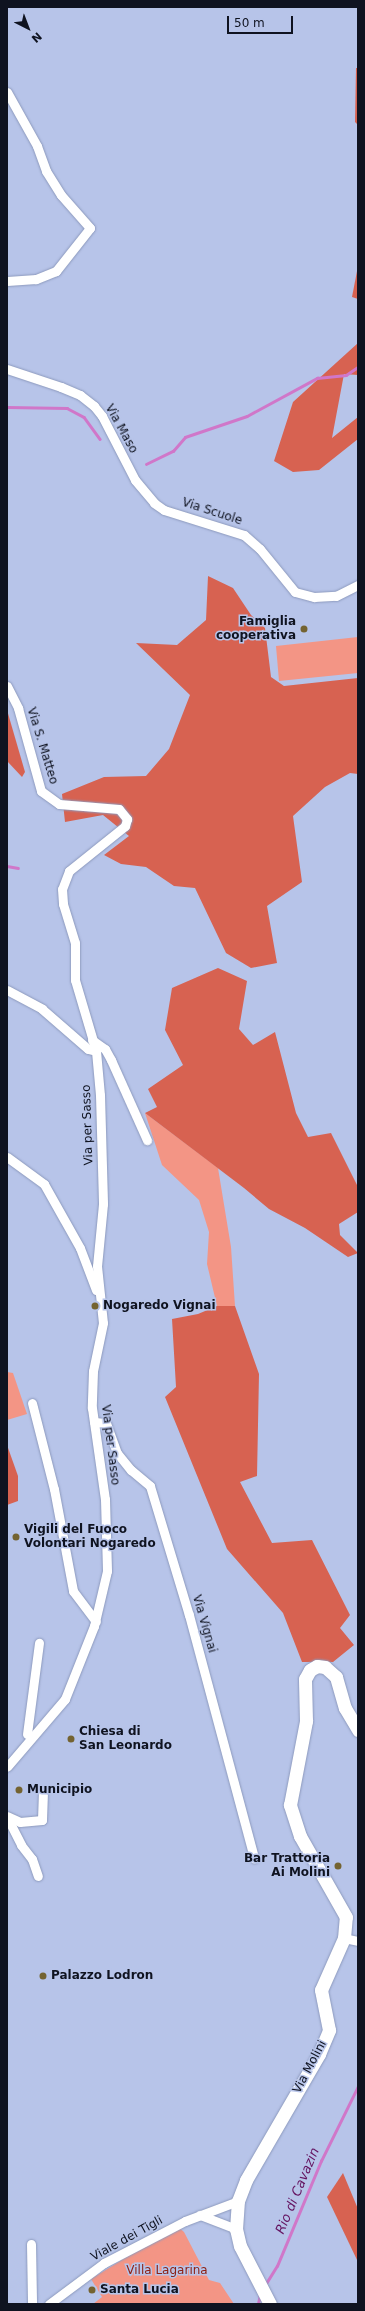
<!DOCTYPE html>
<style>
body{margin:0}
#map{position:relative;width:365px;height:2311px;overflow:hidden;background:#b7c4e9;font-family:"DejaVu Sans",sans-serif}
div>[style]{position:absolute}
.green>*{inset:0;background:#f39585}
.forest>*{inset:0;background:#d76251}
.stream>*{height:2.5px;margin:-1.25px;padding:0 1.25px;transform-origin:1.25px;border-radius:1.25px;background:#d077c9}
.roads{filter:drop-shadow(0 0 1px #8d9abd) drop-shadow(0 0 1px #8d9abd)}
.street>*{height:9px;margin:-4.5px;padding:0 4.5px;transform-origin:4.5px;border-radius:4.5px;background:#fff}
.secondary>*{height:13px;margin:-6.5px;padding:0 6.5px;transform-origin:6.5px;border-radius:6.5px;background:#fff}
.dots>*{width:11px;height:11px;translate:-50% -50%;box-sizing:border-box;border:2px solid #b7c4e9;border-radius:50%}
span{translate:-50% -50%;white-space:nowrap;text-align:center;line-height:1.15;-webkit-text-stroke:3px #b7c4e9;paint-order:stroke}
.street-label{font-size:12px;color:#0f1320}
.poi-label{font-size:12px;color:#0f1320;font-weight:700}
.right{translate:-100% -50%;text-align:right}
.left{translate:0 -50%;text-align:left}
.park-label{font-size:12px;color:#8d2115}
.water-label{font-size:13px;color:#641360;font-style:italic}
.frame{position:absolute;inset:0;border:8px solid #0f1320;pointer-events:none}
.north{position:absolute;left:8px;top:8px;width:40px;height:40px;-webkit-text-stroke:3px #b7c4e9;paint-order:stroke;rotate:138deg;font-size:11px;font-weight:700;line-height:16px;text-align:center;color:#0f1320}
.north::after{content:'';display:block;margin:auto;width:14px;height:18px;background:#0f1320;clip-path:polygon(50% 0,100% 100%,50% 72%,0 100%)}
.scale{position:absolute;left:227px;top:16px;width:66px;height:18px;box-sizing:border-box;border:2px solid #0f1320;border-top:0;padding-left:5px;font-size:12px;line-height:14px;white-space:nowrap;color:#0f1320;-webkit-text-stroke:3px #b7c4e9;paint-order:stroke}
</style>
<div id="map">
<div class="green">
<i style="clip-path:polygon(358px 637px,358px 673px,279px 681px,276px 646px)"></i>
<i style="clip-path:polygon(145px 1113px,218px 1168px,231px 1247px,235px 1306px,217px 1306px,207px 1264px,209px 1232px,199px 1200px,162px 1165px)"></i>
<i style="clip-path:polygon(7px 1372px,13px 1373px,27px 1414px,7px 1420px)"></i>
<i style="clip-path:polygon(177px 2226px,184px 2232px,209px 2280px,220px 2283px,234px 2304px,93px 2304px,102px 2297px,91px 2279px)"></i>
</div>
<div class="forest">
<i style="clip-path:polygon(356px 68px,358px 68px,358px 125px,355px 122px)"></i>
<i style="clip-path:polygon(358px 266px,358px 299px,352px 297px)"></i>
<i style="clip-path:polygon(358px 343px,358px 375px,344px 374px,332px 438px,358px 417px,358px 439px,319px 470px,293px 472px,274px 461px,293px 402px)"></i>
<i style="clip-path:polygon(208px 576px,233px 588px,251px 615px,265px 628px,271px 677px,284px 686px,358px 678px,358px 774px,350px 773px,325px 787px,293px 816px,302px 882px,267px 906px,277px 963px,251px 968px,226px 953px,195px 888px,174px 886px,146px 867px,121px 864px,104px 855px,129px 836px,103px 815px,65px 822px,62px 794px,104px 777px,146px 776px,169px 749px,190px 695px,136px 643px,177px 645px,206px 620px)"></i>
<i style="clip-path:polygon(7px 710px,25px 772px,22px 777px,7px 761px)"></i>
<i style="clip-path:polygon(218px 968px,247px 981px,239px 1029px,253px 1045px,275px 1032px,296px 1113px,308px 1137px,331px 1133px,358px 1187px,358px 1212px,339px 1224px,340px 1235px,358px 1253px,348px 1257px,305px 1228px,269px 1209px,244px 1188px,145px 1113px,157px 1107px,148px 1089px,183px 1065px,165px 1030px,172px 988px)"></i>
<i style="clip-path:polygon(217px 1306px,235px 1306px,259px 1374px,257px 1476px,240px 1482px,272px 1543px,312px 1540px,350px 1615px,340px 1628px,354px 1645px,333px 1662px,302px 1662px,283px 1613px,227px 1549px,165px 1397px,176px 1387px,172px 1319px,198px 1314px)"></i>
<i style="clip-path:polygon(7px 1445px,18px 1476px,18px 1501px,7px 1505px)"></i>
<i style="clip-path:polygon(343px 2173px,358px 2209px,358px 2262px,327px 2197px)"></i>
</div>
<div class="stream">
<i style="left:7px;top:407px;width:60px;rotate:1deg"></i>
<i style="left:67px;top:408px;width:19px;rotate:28deg"></i>
<i style="left:84px;top:417px;width:27px;rotate:54deg"></i>
<i style="left:146px;top:464px;width:30px;rotate:-26deg"></i>
<i style="left:173px;top:451px;width:18px;rotate:-49deg"></i>
<i style="left:185px;top:437px;width:65px;rotate:-18.7deg"></i>
<i style="left:247px;top:416px;width:80px;rotate:-28.5deg"></i>
<i style="left:317px;top:378px;width:29px;rotate:-6deg"></i>
<i style="left:346px;top:375px;width:14px;rotate:-34deg"></i>
<i style="left:7px;top:866px;width:11px;rotate:10deg"></i>
<i style="left:265px;top:2285px;width:22px;rotate:-58deg"></i>
<i style="left:277px;top:2266px;width:114px;rotate:-67.3deg"></i>
<i style="left:321px;top:2161px;width:84px;rotate:-63.7deg"></i>
<i style="left:258px;top:2304px;width:10px;rotate:-79deg"></i>
</div>
<div class="roads">
<div class="street">
<i style="left:7px;top:92px;width:62px;rotate:60.9deg"></i>
<i style="left:37px;top:146px;width:27px;rotate:70deg"></i>
<i style="left:46px;top:171px;width:28px;rotate:58deg"></i>
<i style="left:61px;top:195px;width:44px;rotate:48.7deg"></i>
<i style="left:90px;top:228px;width:55px;rotate:128.3deg"></i>
<i style="left:56px;top:271px;width:22px;rotate:158deg"></i>
<i style="left:36px;top:279px;width:29px;rotate:176deg"></i>
<i style="left:7px;top:369px;width:57px;rotate:18.4deg"></i>
<i style="left:61px;top:387px;width:21px;rotate:23deg"></i>
<i style="left:80px;top:395px;width:18px;rotate:38deg"></i>
<i style="left:94px;top:406px;width:13px;rotate:51deg"></i>
<i style="left:102px;top:416px;width:72px;rotate:62.7deg"></i>
<i style="left:135px;top:480px;width:30px;rotate:50deg"></i>
<i style="left:154px;top:503px;width:12px;rotate:35deg"></i>
<i style="left:164px;top:510px;width:84px;rotate:17.4deg"></i>
<i style="left:244px;top:535px;width:21px;rotate:41deg"></i>
<i style="left:260px;top:549px;width:55px;rotate:50.9deg"></i>
<i style="left:295px;top:592px;width:20px;rotate:15deg"></i>
<i style="left:314px;top:597px;width:22px;rotate:-3deg"></i>
<i style="left:336px;top:596px;width:25px;rotate:-27deg"></i>
<i style="left:7px;top:686px;width:25px;rotate:63deg"></i>
<i style="left:18px;top:708px;width:86px;rotate:74.5deg"></i>
<i style="left:41px;top:791px;width:22px;rotate:36deg"></i>
<i style="left:59px;top:804px;width:60px;rotate:4.8deg"></i>
<i style="left:119px;top:809px;width:13px;rotate:51deg"></i>
<i style="left:127px;top:819px;width:7px;rotate:106deg"></i>
<i style="left:125px;top:826px;width:72px;rotate:141.2deg"></i>
<i style="left:69px;top:871px;width:19px;rotate:111deg"></i>
<i style="left:62px;top:889px;width:15px;rotate:86deg"></i>
<i style="left:63px;top:904px;width:41px;rotate:72.9deg"></i>
<i style="left:75px;top:943px;width:37px;rotate:90deg"></i>
<i style="left:75px;top:980px;width:74px;rotate:73.5deg"></i>
<i style="left:96px;top:1051px;width:44px;rotate:84.8deg"></i>
<i style="left:100px;top:1095px;width:109px;rotate:88.4deg"></i>
<i style="left:103px;top:1204px;width:62px;rotate:95.5deg"></i>
<i style="left:97px;top:1266px;width:57px;rotate:84deg"></i>
<i style="left:103px;top:1323px;width:49px;rotate:101.8deg"></i>
<i style="left:93px;top:1371px;width:37px;rotate:92deg"></i>
<i style="left:92px;top:1408px;width:92px;rotate:81.9deg"></i>
<i style="left:105px;top:1499px;width:72px;rotate:88.4deg"></i>
<i style="left:107px;top:1571px;width:57px;rotate:103.3deg"></i>
<i style="left:94px;top:1626px;width:79px;rotate:111.7deg"></i>
<i style="left:65px;top:1699px;width:89px;rotate:130.5deg"></i>
<i style="left:7px;top:990px;width:40px;rotate:28deg"></i>
<i style="left:42px;top:1009px;width:61px;rotate:41deg"></i>
<i style="left:88px;top:1049px;width:8px;rotate:14deg"></i>
<i style="left:92px;top:1040px;width:16px;rotate:35deg"></i>
<i style="left:105px;top:1049px;width:13px;rotate:61deg"></i>
<i style="left:111px;top:1060px;width:88px;rotate:65.8deg"></i>
<i style="left:7px;top:1157px;width:46px;rotate:36.1deg"></i>
<i style="left:44px;top:1184px;width:73px;rotate:60.6deg"></i>
<i style="left:80px;top:1248px;width:45px;rotate:69.1deg"></i>
<i style="left:32px;top:1403px;width:89px;rotate:75.7deg"></i>
<i style="left:54px;top:1489px;width:104px;rotate:79.4deg"></i>
<i style="left:73px;top:1591px;width:38px;rotate:53deg"></i>
<i style="left:94px;top:1422px;width:12px;rotate:5deg"></i>
<i style="left:106px;top:1423px;width:32px;rotate:70deg"></i>
<i style="left:117px;top:1453px;width:22px;rotate:51deg"></i>
<i style="left:131px;top:1470px;width:25px;rotate:40deg"></i>
<i style="left:150px;top:1486px;width:135px;rotate:73.2deg"></i>
<i style="left:189px;top:1615px;width:252px;rotate:75deg"></i>
<i style="left:27px;top:1734px;width:92px;rotate:-82.5deg"></i>
<i style="left:7px;top:1816px;width:14px;rotate:25deg"></i>
<i style="left:20px;top:1822px;width:22px;rotate:-5deg"></i>
<i style="left:42px;top:1820px;width:27px;rotate:-88deg"></i>
<i style="left:7px;top:1817px;width:31px;rotate:63deg"></i>
<i style="left:21px;top:1845px;width:18px;rotate:52deg"></i>
<i style="left:32px;top:1859px;width:18px;rotate:71deg"></i>
<i style="left:344px;top:1938px;width:14px;rotate:12deg"></i>
<i style="left:200px;top:2215px;width:39px;rotate:21deg"></i>
<i style="left:31px;top:2244px;width:60px;rotate:89deg"></i>
<i style="left:49px;top:2304px;width:69px;rotate:-36.7deg"></i>
<i style="left:104px;top:2263px;width:91px;rotate:-27.4deg"></i>
<i style="left:185px;top:2221px;width:57px;rotate:-20.7deg"></i>
</div>
<div class="secondary">
<i style="left:270px;top:2304px;width:65px;rotate:-117.3deg"></i>
<i style="left:240px;top:2246px;width:17px;rotate:-103deg"></i>
<i style="left:236px;top:2229px;width:28px;rotate:-86deg"></i>
<i style="left:238px;top:2201px;width:22px;rotate:-69deg"></i>
<i style="left:246px;top:2180px;width:146px;rotate:-59.9deg"></i>
<i style="left:319px;top:2054px;width:26px;rotate:-67deg"></i>
<i style="left:329px;top:2030px;width:41px;rotate:-101.3deg"></i>
<i style="left:321px;top:1990px;width:57px;rotate:-66.1deg"></i>
<i style="left:344px;top:1938px;width:21px;rotate:-85deg"></i>
<i style="left:346px;top:1917px;width:93px;rotate:-119.6deg"></i>
<i style="left:300px;top:1836px;width:33px;rotate:-108deg"></i>
<i style="left:290px;top:1805px;width:86px;rotate:-79.2deg"></i>
<i style="left:306px;top:1721px;width:42px;rotate:-91.4deg"></i>
<i style="left:305px;top:1679px;width:10px;rotate:-61deg"></i>
<i style="left:310px;top:1670px;width:8px;rotate:-30deg"></i>
<i style="left:317px;top:1666px;width:8px;rotate:7deg"></i>
<i style="left:325px;top:1667px;width:15px;rotate:42deg"></i>
<i style="left:336px;top:1677px;width:32px;rotate:74deg"></i>
<i style="left:345px;top:1708px;width:26px;rotate:59deg"></i>
</div>
</div>
<div class="dots">
<i style="left:304px;top:629px;background:#746331"></i>
<i style="left:95px;top:1306px;background:#746331"></i>
<i style="left:16px;top:1537px;background:#746331"></i>
<i style="left:71px;top:1739px;background:#746331"></i>
<i style="left:19px;top:1790px;background:#746331"></i>
<i style="left:338px;top:1866px;background:#746331"></i>
<i style="left:43px;top:1976px;background:#746331"></i>
<i style="left:92px;top:2290px;background:#746331"></i>
</div>
<div class="street-label">
<span style="left:121px;top:429px;rotate:61deg">Via Maso</span>
<span style="left:212px;top:512px;rotate:18deg">Via Scuole</span>
<span style="left:42px;top:746px;rotate:73deg">Via S. Matteo</span>
<span style="left:88px;top:1125px;rotate:-92deg">Via per Sasso</span>
<span style="left:110px;top:1445px;rotate:83deg">Via per Sasso</span>
<span style="left:204px;top:1624px;rotate:74deg">Via Vignai</span>
<span style="left:310px;top:2067px;rotate:-62deg">Via Molini</span>
<span style="left:127px;top:2239px;rotate:-29deg">Viale dei Tigli</span>
</div>
<div class="poi-label">
<span class="right" style="left:296px;top:629px">Famiglia<br>cooperativa</span>
<span class="left" style="left:103px;top:1306px">Nogaredo Vignai</span>
<span class="left" style="left:24px;top:1537px">Vigili del Fuoco<br>Volontari Nogaredo</span>
<span class="left" style="left:79px;top:1739px">Chiesa di<br>San Leonardo</span>
<span class="left" style="left:27px;top:1790px">Municipio</span>
<span class="right" style="left:330px;top:1866px">Bar Trattoria<br>Ai Molini</span>
<span class="left" style="left:51px;top:1976px">Palazzo Lodron</span>
<span class="left" style="left:100px;top:2290px">Santa Lucia</span>
</div>
<div class="park-label">
<span style="left:167px;top:2271px">Villa Lagarina</span>
</div>
<div class="water-label">
<span style="left:298px;top:2191px;rotate:-67deg">Rio di Cavazin</span>
</div>
<div class="frame"></div>
<div class="north">N</div>
<div class="scale">50 m</div>
</div>
